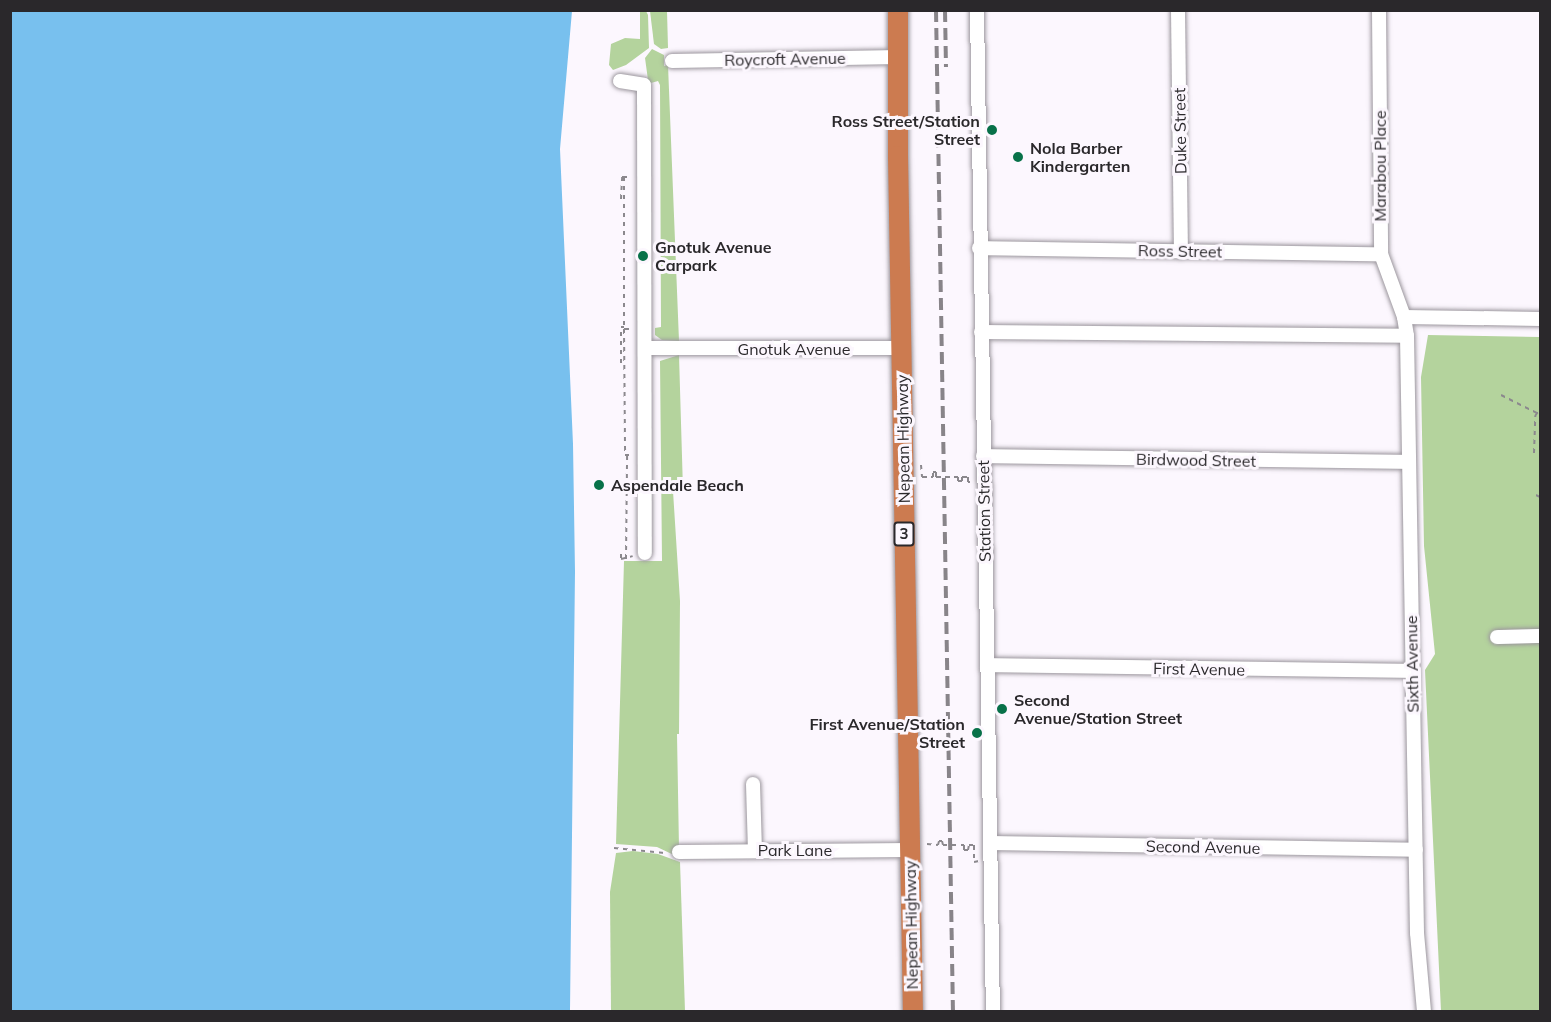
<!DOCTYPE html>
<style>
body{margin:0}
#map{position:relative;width:1551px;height:1022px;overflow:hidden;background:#fcf7fe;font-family:Mulish,sans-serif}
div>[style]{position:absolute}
.green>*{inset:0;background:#b4d39d}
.water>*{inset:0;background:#78c0ee}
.path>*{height:2px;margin-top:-1px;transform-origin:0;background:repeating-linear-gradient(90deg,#8b888d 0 4.5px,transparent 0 9px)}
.roads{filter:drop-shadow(0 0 2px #9b969d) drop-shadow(0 0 2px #9b969d)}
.minor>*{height:14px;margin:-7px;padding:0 7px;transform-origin:7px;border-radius:7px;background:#fff}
.highway>*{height:20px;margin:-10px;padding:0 10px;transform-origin:10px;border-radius:10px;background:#cc7b50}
.rail>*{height:4px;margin-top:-2px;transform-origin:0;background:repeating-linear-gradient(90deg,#888489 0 12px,transparent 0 18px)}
.dots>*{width:16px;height:16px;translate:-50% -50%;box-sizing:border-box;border:3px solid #fcf7fe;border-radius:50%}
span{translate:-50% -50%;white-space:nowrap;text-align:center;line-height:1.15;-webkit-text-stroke:6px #fcf7fe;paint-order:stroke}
.shield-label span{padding:2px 4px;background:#fcf7fe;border:2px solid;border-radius:4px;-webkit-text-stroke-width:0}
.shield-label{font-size:15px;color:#2a282b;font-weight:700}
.street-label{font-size:16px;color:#2a282b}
.poi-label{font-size:16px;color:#2a282b;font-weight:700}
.right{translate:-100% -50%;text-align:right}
.left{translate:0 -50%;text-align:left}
.frame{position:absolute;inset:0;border:12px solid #2a282b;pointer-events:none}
</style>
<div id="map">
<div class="green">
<i style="clip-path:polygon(640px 11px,646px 11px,648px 15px,649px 48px,626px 65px,613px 70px,609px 65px,611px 44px,625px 38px,640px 39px)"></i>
<i style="clip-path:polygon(650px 11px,667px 11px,668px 48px,661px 49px,654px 44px)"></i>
<i style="clip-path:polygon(652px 49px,664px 55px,664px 66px,668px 65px,679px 341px,662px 340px,655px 335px,655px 328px,661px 327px,660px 85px,658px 81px,651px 83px,648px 80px,645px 58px)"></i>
<i style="clip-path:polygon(1428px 335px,1540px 337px,1540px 1011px,1441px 1011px,1425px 670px,1435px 654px,1424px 546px,1421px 377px)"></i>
<i style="clip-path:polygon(679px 355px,683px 490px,673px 491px,680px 601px,679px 734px,677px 734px,679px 848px,676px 856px,657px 847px,616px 844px,624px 561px,662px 561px,660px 361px)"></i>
<i style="clip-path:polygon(633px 851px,658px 854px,680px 862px,685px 1011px,611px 1011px,610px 892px,616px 853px)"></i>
</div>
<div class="water">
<i style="clip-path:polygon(10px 11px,572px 11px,560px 149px,573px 444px,575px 572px,570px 1011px,11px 1011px)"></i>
</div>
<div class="path">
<i style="left:624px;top:177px;width:152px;rotate:90deg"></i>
<i style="left:624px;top:329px;width:8px"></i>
<i style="left:621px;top:199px;width:22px;rotate:-87deg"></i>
<i style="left:622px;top:177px;width:8px"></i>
<i style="left:624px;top:329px;width:126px;rotate:89.5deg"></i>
<i style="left:625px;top:455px;width:6px"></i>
<i style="left:621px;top:363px;width:36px;rotate:-90deg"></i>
<i style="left:621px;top:327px;width:3px"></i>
<i style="left:1501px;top:395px;width:40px;rotate:26.6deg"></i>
<i style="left:1534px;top:453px;width:37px;rotate:-88deg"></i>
<i style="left:1535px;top:416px;width:9px;rotate:-54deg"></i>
<i style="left:921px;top:465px;width:12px;rotate:85deg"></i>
<i style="left:922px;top:477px;width:11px"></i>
<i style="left:933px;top:477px;width:5px;rotate:-90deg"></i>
<i style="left:933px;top:472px;width:3px"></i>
<i style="left:936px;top:472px;width:5px;rotate:90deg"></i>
<i style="left:936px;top:477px;width:22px"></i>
<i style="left:958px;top:477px;width:4px;rotate:90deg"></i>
<i style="left:958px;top:481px;width:4px"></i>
<i style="left:962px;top:481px;width:4px;rotate:-90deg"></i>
<i style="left:962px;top:477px;width:6px"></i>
<i style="left:968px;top:477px;width:5px;rotate:90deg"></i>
<i style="left:968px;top:482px;width:2px"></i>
<i style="left:1536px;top:495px;width:4px;rotate:27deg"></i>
<i style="left:621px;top:554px;width:5px;rotate:90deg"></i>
<i style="left:621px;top:559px;width:12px;rotate:-14deg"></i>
<i style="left:626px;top:559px;width:104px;rotate:-89.4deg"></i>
<i style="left:927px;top:844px;width:11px;rotate:5deg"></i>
<i style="left:938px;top:845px;width:4px;rotate:-76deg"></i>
<i style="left:939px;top:841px;width:3px"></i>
<i style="left:942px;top:841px;width:4px;rotate:76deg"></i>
<i style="left:943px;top:845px;width:21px"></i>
<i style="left:964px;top:845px;width:5px;rotate:90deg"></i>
<i style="left:964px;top:850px;width:4px"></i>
<i style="left:968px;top:850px;width:5px;rotate:-79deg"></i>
<i style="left:969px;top:845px;width:5px"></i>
<i style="left:974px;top:845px;width:17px;rotate:90deg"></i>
<i style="left:974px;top:862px;width:5px;rotate:-11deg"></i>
<i style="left:614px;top:848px;width:51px;rotate:5.6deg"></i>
</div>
<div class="roads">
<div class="minor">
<i style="left:977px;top:10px;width:1002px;rotate:89.09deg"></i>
<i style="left:1178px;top:10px;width:242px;rotate:89.3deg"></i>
<i style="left:1379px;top:10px;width:244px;rotate:89.5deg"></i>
<i style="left:1381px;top:254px;width:67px;rotate:69.9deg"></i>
<i style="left:1404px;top:317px;width:19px;rotate:81deg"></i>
<i style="left:1407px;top:336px;width:597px;rotate:89.04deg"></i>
<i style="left:1417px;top:933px;width:79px;rotate:84.9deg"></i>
<i style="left:672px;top:61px;width:227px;rotate:-1deg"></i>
<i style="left:620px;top:81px;width:24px;rotate:9deg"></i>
<i style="left:644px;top:85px;width:468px;rotate:89.9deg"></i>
<i style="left:979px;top:248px;width:402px;rotate:0.9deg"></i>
<i style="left:1404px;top:317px;width:136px;rotate:0.8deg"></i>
<i style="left:981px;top:332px;width:426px;rotate:0.5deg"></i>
<i style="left:647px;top:348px;width:254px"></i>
<i style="left:983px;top:456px;width:425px;rotate:0.8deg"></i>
<i style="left:1497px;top:637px;width:43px;rotate:-1.3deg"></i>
<i style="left:987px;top:665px;width:425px;rotate:0.8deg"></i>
<i style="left:753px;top:784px;width:66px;rotate:88.3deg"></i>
<i style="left:990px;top:843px;width:426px;rotate:0.9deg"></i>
<i style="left:679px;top:852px;width:231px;rotate:-0.5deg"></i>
</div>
<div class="highway">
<i style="left:898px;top:10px;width:146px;rotate:90deg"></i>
<i style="left:898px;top:156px;width:856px;rotate:89deg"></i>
</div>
</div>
<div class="rail">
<i style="left:936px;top:10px;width:1002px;rotate:89.03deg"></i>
<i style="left:945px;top:10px;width:57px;rotate:89deg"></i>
</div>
<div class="dots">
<i style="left:992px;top:130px;background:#087149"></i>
<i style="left:1018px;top:157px;background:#087149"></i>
<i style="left:643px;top:256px;background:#087149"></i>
<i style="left:599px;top:485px;background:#087149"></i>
<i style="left:1002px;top:709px;background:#087149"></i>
<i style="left:977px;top:733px;background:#087149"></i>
</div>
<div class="shield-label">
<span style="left:904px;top:534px">3</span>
</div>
<div class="street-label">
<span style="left:785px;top:59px;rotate:-1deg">Roycroft Avenue</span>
<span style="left:1180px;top:131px;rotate:-91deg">Duke Street</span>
<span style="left:1380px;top:166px;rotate:-90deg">Marabou Place</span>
<span style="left:1180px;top:251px;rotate:1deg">Ross Street</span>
<span style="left:794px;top:349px">Gnotuk Avenue</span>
<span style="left:903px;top:439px;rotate:-91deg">Nepean Highway</span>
<span style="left:1196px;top:460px;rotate:1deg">Birdwood Street</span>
<span style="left:984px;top:511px;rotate:-91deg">Station Street</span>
<span style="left:1412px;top:664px;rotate:-91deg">Sixth Avenue</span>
<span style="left:1199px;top:669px;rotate:1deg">First Avenue</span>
<span style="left:1203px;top:847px;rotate:1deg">Second Avenue</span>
<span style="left:795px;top:850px">Park Lane</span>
<span style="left:911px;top:925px;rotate:-91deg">Nepean Highway</span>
</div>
<div class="poi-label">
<span class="right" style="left:980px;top:130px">Ross Street/Station<br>Street</span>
<span class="left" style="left:1030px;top:157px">Nola Barber<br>Kindergarten</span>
<span class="left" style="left:655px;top:256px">Gnotuk Avenue<br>Carpark</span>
<span class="left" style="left:611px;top:485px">Aspendale Beach</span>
<span class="left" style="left:1014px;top:709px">Second<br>Avenue/Station Street</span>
<span class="right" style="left:965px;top:733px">First Avenue/Station<br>Street</span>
</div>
<div class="frame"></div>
</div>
